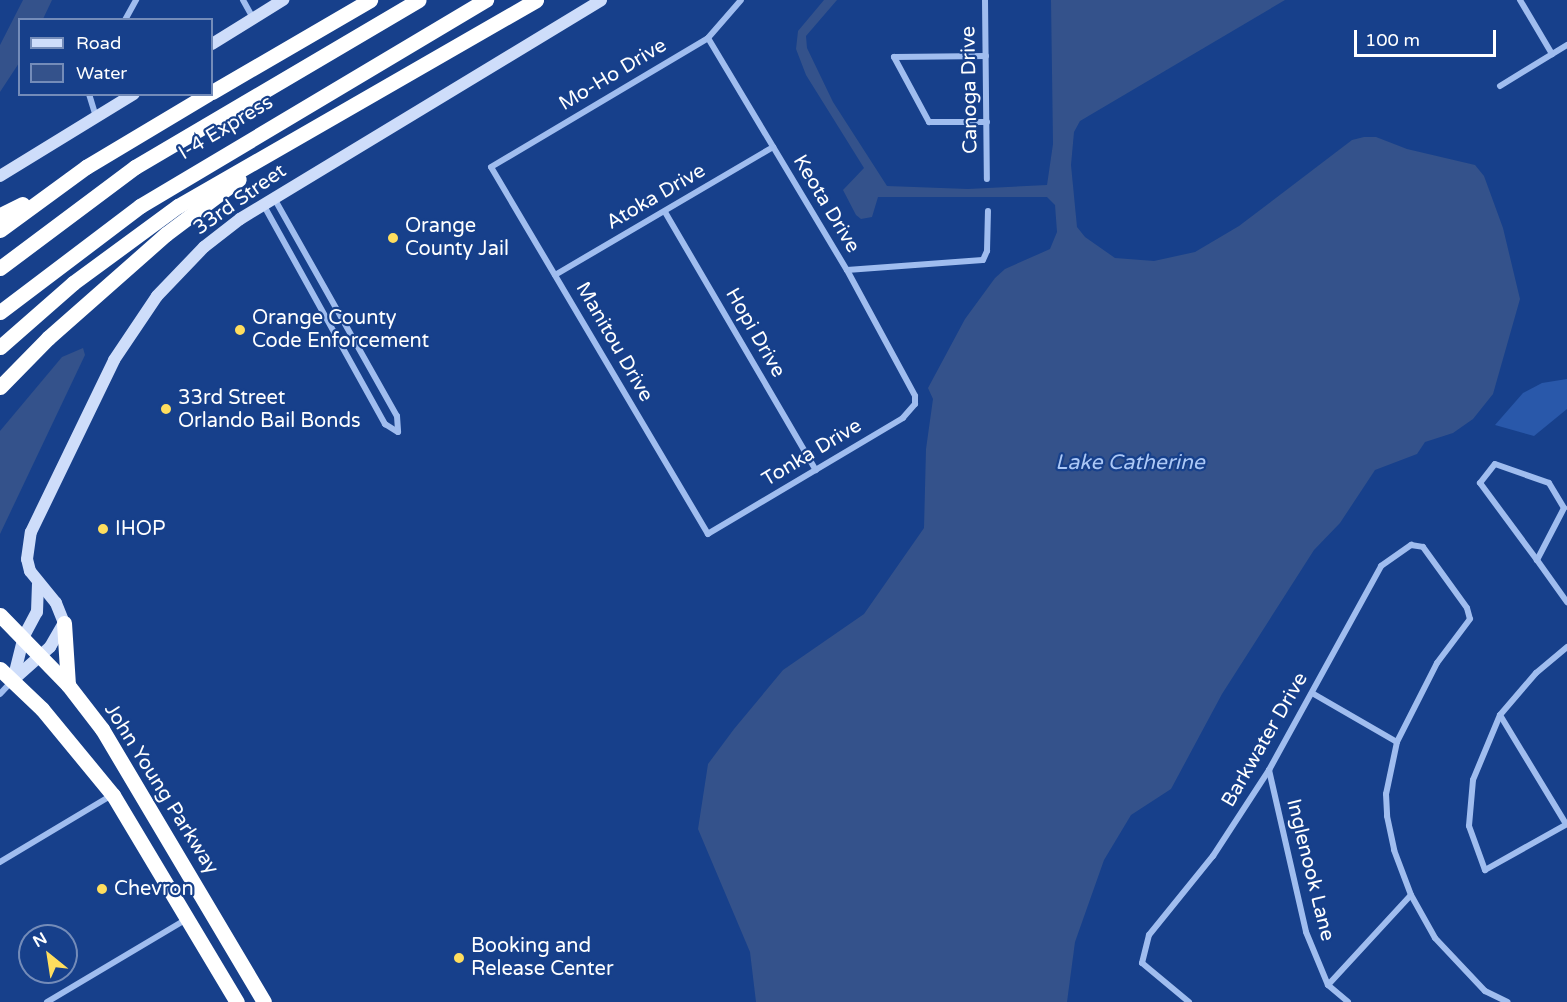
<!DOCTYPE html>
<style>
body{margin:0}
#map{position:relative;width:1567px;height:1002px;overflow:hidden;background:#17408b;font-family:"Varela Round",sans-serif}
div>[style]{position:absolute}
.green>*{inset:0;background:#2958aa}
.water>*{inset:0;background:#34528b}
.street>*{height:6px;margin:-3px;padding:0 3px;transform-origin:3px;border-radius:3px;background:#a0bdef}
.secondary>*{height:12px;margin:-6px;padding:0 6px;transform-origin:6px;border-radius:6px;background:#ceddfa}
.highway>*{height:15px;margin:-7.5px;padding:0 7.5px;transform-origin:7.5px;border-radius:7.5px;background:#fff}
.dots>*{width:16px;height:16px;translate:-50% -50%;box-sizing:border-box;border:3px solid #17408b;border-radius:50%}
span{translate:-50% -50%;white-space:nowrap;text-align:center;line-height:1.15;-webkit-text-stroke:4.5px #17408b;paint-order:stroke}
.street-label{font-size:20px;color:#fff}
.poi-label{font-size:20px;color:#fff}
.left{translate:0 -50%;text-align:left}
.water-label{font-size:21px;color:#acc8f6;font-style:italic}
.legend{position:absolute;left:18px;top:18px;width:195px;height:78px;box-sizing:border-box;background:#17408b;border:2px solid #748cb9;margin:0;padding:8px 10px;list-style:none;font-size:18px;color:#fff}
.legend li{display:flex;align-items:center;gap:12px;height:30px}
.legend b{width:30px;border:2px solid #748cb9}
.north{position:absolute;left:18px;top:924px;width:60px;height:60px;box-sizing:border-box;background:#17408b;border:2px solid #748cb9;border-radius:50%;rotate:330deg;font-size:16px;font-weight:700;line-height:24px;text-align:center;color:#fff}
.north::after{content:'';display:block;margin:auto;width:21px;height:27px;background:#ffde5e;clip-path:polygon(50% 0,100% 100%,50% 72%,0 100%)}
.scale{position:absolute;left:1354px;top:30px;width:142px;height:27px;box-sizing:border-box;border:3px solid #fff;border-top:0;padding-left:8px;font-size:18px;line-height:21px;white-space:nowrap;color:#fff;-webkit-text-stroke:4px #17408b;paint-order:stroke}
</style>
<div id="map">
<div class="green">
<i style="clip-path:polygon(1567px 379px,1567px 409px,1534px 436px,1495px 425px,1523px 393px,1542px 383px)"></i>
</div>
<div class="water">
<i style="clip-path:polygon(23px 0,52px 0,43px 19px,20px 20px,19px 63px,0 92px,0 45px)"></i>
<i style="clip-path:polygon(824px 0,837px 0,806px 36px,807px 48px,833px 102px,887px 186px,968px 189px,1047px 185px,1053px 144px,1051px 0,1285px 0,1080px 121px,1074px 132px,1071px 165px,1077px 227px,1085px 237px,1115px 258px,1154px 261px,1195px 252px,1239px 226px,1352px 140px,1364px 137px,1376px 137px,1407px 149px,1475px 165px,1484px 176px,1503px 228px,1520px 299px,1493px 394px,1473px 419px,1453px 433px,1425px 442px,1417px 454px,1375px 470px,1340px 523px,1314px 550px,1222px 694px,1171px 789px,1131px 815px,1104px 860px,1075px 942px,1067px 1002px,756px 1002px,750px 952px,698px 829px,708px 764px,734px 729px,783px 670px,864px 614px,924px 528px,926px 449px,933px 399px,928px 388px,965px 319px,995px 278px,1005px 269px,1050px 249px,1057px 232px,1055px 205px,1047px 197px,878px 197px,872px 217px,861px 219px,856px 215px,843px 190px,864px 168px,806px 75px,796px 49px,798px 31px)"></i>
<i style="clip-path:polygon(83px 348px,85px 355px,0 534px,0 431px,62px 357px)"></i>
</div>
<div class="street">
<i style="left:243px;top:0;width:21px;rotate:61deg"></i>
<i style="left:985px;top:0;width:179px;rotate:89.4deg"></i>
<i style="left:1520px;top:0;width:63px;rotate:59.3deg"></i>
<i style="left:125px;top:20px;width:23px;rotate:-61deg"></i>
<i style="left:708px;top:38px;width:270px;rotate:59.1deg"></i>
<i style="left:847px;top:270px;width:143px;rotate:61.6deg"></i>
<i style="left:915px;top:396px;width:8px;rotate:90deg"></i>
<i style="left:915px;top:404px;width:18px;rotate:131deg"></i>
<i style="left:903px;top:418px;width:227px;rotate:149.3deg"></i>
<i style="left:708px;top:534px;width:426px;rotate:-120.6deg"></i>
<i style="left:491px;top:167px;width:252px;rotate:-30.7deg"></i>
<i style="left:708px;top:38px;width:50px;rotate:-49deg"></i>
<i style="left:986px;top:56px;width:92px;rotate:179.4deg"></i>
<i style="left:894px;top:57px;width:74px;rotate:61.7deg"></i>
<i style="left:929px;top:122px;width:58px"></i>
<i style="left:1500px;top:86px;width:79px;rotate:-31.5deg"></i>
<i style="left:89px;top:94px;width:24px;rotate:73deg"></i>
<i style="left:274px;top:198px;width:250px;rotate:60.6deg"></i>
<i style="left:397px;top:416px;width:16px;rotate:86deg"></i>
<i style="left:263px;top:204px;width:252px;rotate:61deg"></i>
<i style="left:385px;top:424px;width:15px;rotate:32deg"></i>
<i style="left:665px;top:212px;width:299px;rotate:59.7deg"></i>
<i style="left:847px;top:270px;width:136px;rotate:-4.2deg"></i>
<i style="left:983px;top:260px;width:10px;rotate:-66deg"></i>
<i style="left:987px;top:251px;width:40px;rotate:-88.6deg"></i>
<i style="left:555px;top:275px;width:253px;rotate:-30.4deg"></i>
<i style="left:1495px;top:464px;width:57px;rotate:19.4deg"></i>
<i style="left:1549px;top:483px;width:29px;rotate:59deg"></i>
<i style="left:1564px;top:508px;width:59px;rotate:117.4deg"></i>
<i style="left:1537px;top:560px;width:96px;rotate:-126.5deg"></i>
<i style="left:1480px;top:483px;width:24px;rotate:-52deg"></i>
<i style="left:1537px;top:560px;width:52px;rotate:54.5deg"></i>
<i style="left:1567px;top:647px;width:40px;rotate:140deg"></i>
<i style="left:1536px;top:673px;width:55px;rotate:130.6deg"></i>
<i style="left:1500px;top:715px;width:70px;rotate:112.6deg"></i>
<i style="left:1473px;top:780px;width:46px;rotate:95deg"></i>
<i style="left:1469px;top:826px;width:47px;rotate:70deg"></i>
<i style="left:1485px;top:870px;width:94px;rotate:-29.3deg"></i>
<i style="left:1312px;top:693px;width:98px;rotate:30deg"></i>
<i style="left:0;top:694px;width:19px;rotate:-47deg"></i>
<i style="left:1500px;top:715px;width:127px;rotate:58.8deg"></i>
<i style="left:1269px;top:770px;width:166px;rotate:77.1deg"></i>
<i style="left:1306px;top:932px;width:57px;rotate:67.5deg"></i>
<i style="left:1328px;top:985px;width:26px;rotate:40deg"></i>
<i style="left:0;top:862px;width:131px;rotate:-30.9deg"></i>
<i style="left:1328px;top:985px;width:122px;rotate:-47.3deg"></i>
<i style="left:47px;top:1002px;width:163px;rotate:-30.7deg"></i>
<i style="left:1189px;top:1002px;width:61px;rotate:-140.3deg"></i>
<i style="left:1142px;top:963px;width:29px;rotate:-76deg"></i>
<i style="left:1149px;top:935px;width:102px;rotate:-51deg"></i>
<i style="left:1213px;top:856px;width:103px;rotate:-56.9deg"></i>
<i style="left:1269px;top:770px;width:233px;rotate:-61.2deg"></i>
<i style="left:1381px;top:566px;width:37px;rotate:-35deg"></i>
<i style="left:1411px;top:545px;width:12px;rotate:9deg"></i>
<i style="left:1423px;top:547px;width:75px;rotate:54.2deg"></i>
<i style="left:1467px;top:608px;width:11px;rotate:75deg"></i>
<i style="left:1470px;top:619px;width:55px;rotate:126.9deg"></i>
<i style="left:1437px;top:663px;width:89px;rotate:116.9deg"></i>
<i style="left:1397px;top:742px;width:53px;rotate:101.9deg"></i>
<i style="left:1386px;top:794px;width:22px;rotate:87deg"></i>
<i style="left:1387px;top:816px;width:35px;rotate:78deg"></i>
<i style="left:1394px;top:850px;width:48px;rotate:69.3deg"></i>
<i style="left:1411px;top:895px;width:49px;rotate:60.8deg"></i>
<i style="left:1435px;top:938px;width:73px;rotate:46.7deg"></i>
<i style="left:1485px;top:991px;width:25px;rotate:26deg"></i>
</div>
<div class="secondary">
<i style="left:212px;top:44px;width:84px;rotate:-31.8deg"></i>
<i style="left:0;top:176px;width:157px;rotate:-31.5deg"></i>
<i style="left:13px;top:680px;width:50px;rotate:-41.7deg"></i>
<i style="left:50px;top:647px;width:28px;rotate:-60deg"></i>
<i style="left:64px;top:623px;width:22px;rotate:-112deg"></i>
<i style="left:56px;top:603px;width:41px;rotate:-129.1deg"></i>
<i style="left:30px;top:571px;width:12px;rotate:-104deg"></i>
<i style="left:27px;top:559px;width:27px;rotate:-82deg"></i>
<i style="left:31px;top:532px;width:191px;rotate:-64.2deg"></i>
<i style="left:114px;top:360px;width:77px;rotate:-56.1deg"></i>
<i style="left:157px;top:296px;width:68px;rotate:-46.2deg"></i>
<i style="left:204px;top:247px;width:46px;rotate:-37.9deg"></i>
<i style="left:240px;top:219px;width:422px;rotate:-31.2deg"></i>
<i style="left:13px;top:680px;width:45px;rotate:-76deg"></i>
<i style="left:24px;top:636px;width:27px;rotate:-62deg"></i>
<i style="left:37px;top:612px;width:28px;rotate:-88deg"></i>
</div>
<div class="highway">
<i style="left:212px;top:92px;width:183px;rotate:-30.2deg"></i>
<i style="left:0;top:215px;width:25px;rotate:-26deg"></i>
<i style="left:0;top:230px;width:107px;rotate:-36.2deg"></i>
<i style="left:86px;top:167px;width:142px;rotate:-30.9deg"></i>
<i style="left:0;top:268px;width:169px;rotate:-36.8deg"></i>
<i style="left:135px;top:167px;width:329px;rotate:-30.5deg"></i>
<i style="left:0;top:312px;width:176px;rotate:-37.1deg"></i>
<i style="left:140px;top:206px;width:403px;rotate:-30.8deg"></i>
<i style="left:0;top:347px;width:97px;rotate:-41.2deg"></i>
<i style="left:73px;top:283px;width:130px;rotate:-36.3deg"></i>
<i style="left:178px;top:206px;width:413px;rotate:-29.9deg"></i>
<i style="left:0;top:387px;width:69px;rotate:-45.6deg"></i>
<i style="left:48px;top:338px;width:157px;rotate:-41.4deg"></i>
<i style="left:166px;top:234px;width:91px;rotate:-37deg"></i>
<i style="left:0;top:615px;width:98px;rotate:45.8deg"></i>
<i style="left:68px;top:685px;width:56px;rotate:52.3deg"></i>
<i style="left:102px;top:729px;width:317px;rotate:59.3deg"></i>
<i style="left:64px;top:623px;width:62px;rotate:86.3deg"></i>
<i style="left:0;top:669px;width:58px;rotate:43.6deg"></i>
<i style="left:42px;top:709px;width:112px;rotate:50.5deg"></i>
<i style="left:113px;top:795px;width:241px;rotate:59.1deg"></i>
</div>
<div class="dots">
<i style="left:393px;top:238px;background:#ffde5e"></i>
<i style="left:240px;top:330px;background:#ffde5e"></i>
<i style="left:166px;top:409px;background:#ffde5e"></i>
<i style="left:103px;top:529px;background:#ffde5e"></i>
<i style="left:102px;top:889px;background:#ffde5e"></i>
<i style="left:459px;top:958px;background:#ffde5e"></i>
</div>
<div class="street-label">
<span style="left:613px;top:75px;rotate:-31deg">Mo-Ho Drive</span>
<span style="left:970px;top:90px;rotate:-91deg">Canoga Drive</span>
<span style="left:226px;top:128px;rotate:-31deg">I-4 Express</span>
<span style="left:656px;top:197px;rotate:-30deg">Atoka Drive</span>
<span style="left:240px;top:200px;rotate:-35deg">33rd Street</span>
<span style="left:826px;top:204px;rotate:59deg">Keota Drive</span>
<span style="left:755px;top:333px;rotate:60deg">Hopi Drive</span>
<span style="left:614px;top:342px;rotate:60deg">Manitou Drive</span>
<span style="left:812px;top:453px;rotate:-31deg">Tonka Drive</span>
<span style="left:1265px;top:740px;rotate:-60deg">Barkwater Drive</span>
<span style="left:161px;top:789px;rotate:58deg">John Young Parkway</span>
<span style="left:1310px;top:870px;rotate:76deg">Inglenook Lane</span>
</div>
<div class="poi-label">
<span class="left" style="left:405px;top:238px">Orange<br>County Jail</span>
<span class="left" style="left:252px;top:330px">Orange County<br>Code Enforcement</span>
<span class="left" style="left:178px;top:410px">33rd Street<br>Orlando Bail Bonds</span>
<span class="left" style="left:115px;top:529px">IHOP</span>
<span class="left" style="left:114px;top:889px">Chevron</span>
<span class="left" style="left:471px;top:958px">Booking and<br>Release Center</span>
</div>
<div class="water-label">
<span style="left:1130px;top:463px">Lake Catherine</span>
</div>
<ul class="legend">
<li><b style="height:8px;background:#ceddfa"></b>Road</li>
<li><b style="height:16px;background:#34528b"></b>Water</li>
</ul>
<div class="north">N</div>
<div class="scale">100 m</div>
</div>
